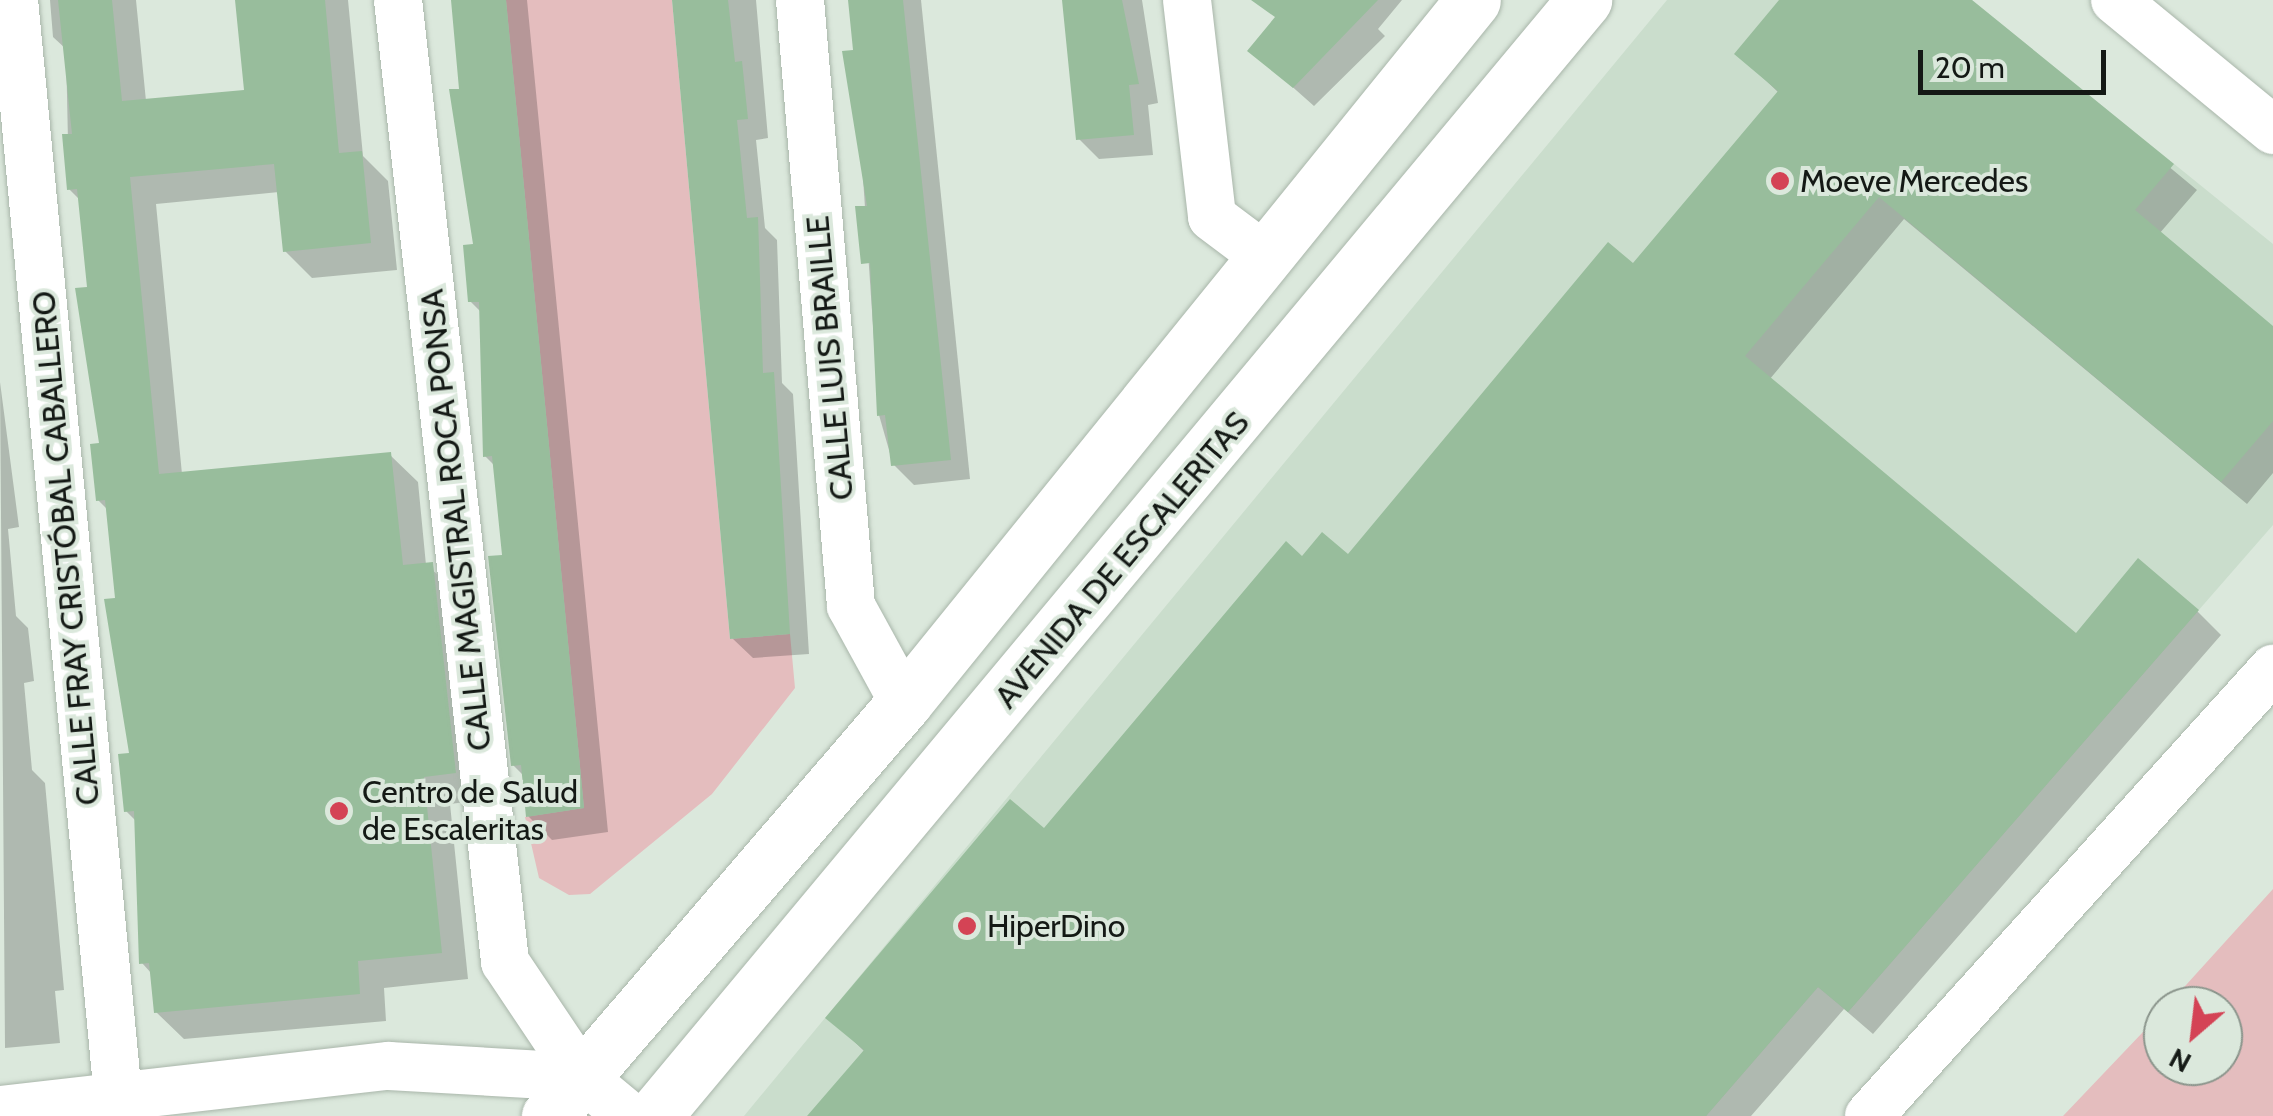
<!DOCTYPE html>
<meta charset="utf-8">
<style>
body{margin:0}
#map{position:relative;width:2273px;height:1116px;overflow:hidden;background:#dbe8dc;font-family:Cabin,sans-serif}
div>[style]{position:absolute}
.built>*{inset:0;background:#caddcc}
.green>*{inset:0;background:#e4bdbe}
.shadow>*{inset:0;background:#0003}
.building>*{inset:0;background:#98bd9c}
.roads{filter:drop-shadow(0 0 2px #a9b6aa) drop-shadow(0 0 2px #a9b6aa)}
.minor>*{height:48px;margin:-24px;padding:0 24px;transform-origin:24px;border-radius:24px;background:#fff}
.tertiary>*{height:55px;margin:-27.5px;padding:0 27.5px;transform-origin:27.5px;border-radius:27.5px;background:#fff}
.dots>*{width:28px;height:28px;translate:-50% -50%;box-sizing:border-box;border:5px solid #dbe8dc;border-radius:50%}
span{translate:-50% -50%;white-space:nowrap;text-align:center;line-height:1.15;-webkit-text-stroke:8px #dbe8dc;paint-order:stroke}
.poi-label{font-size:32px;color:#141915}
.left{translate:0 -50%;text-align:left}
.street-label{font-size:32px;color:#141915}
.north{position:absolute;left:2143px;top:986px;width:100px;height:100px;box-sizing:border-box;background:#dbe8dc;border:2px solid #8b958c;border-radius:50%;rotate:208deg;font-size:28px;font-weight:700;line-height:40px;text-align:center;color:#141915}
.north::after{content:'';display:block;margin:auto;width:35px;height:45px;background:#d44355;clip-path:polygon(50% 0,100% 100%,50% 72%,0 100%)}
.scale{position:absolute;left:1918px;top:50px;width:188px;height:45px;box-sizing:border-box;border:5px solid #141915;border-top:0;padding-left:12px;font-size:30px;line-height:35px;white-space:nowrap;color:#141915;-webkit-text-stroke:8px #dbe8dc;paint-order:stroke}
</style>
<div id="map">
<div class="built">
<div style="clip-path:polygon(1667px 0,1972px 0,2273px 244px,2273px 525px,1848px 1012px,1818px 987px,1706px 1116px,744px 1116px)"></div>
</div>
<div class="green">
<div style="clip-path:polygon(506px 0,672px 0,730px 639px,790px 634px,795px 688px,712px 794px,590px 894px,569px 895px,539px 878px,525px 817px,584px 808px)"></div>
<div style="clip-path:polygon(2273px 889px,2273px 1116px,2063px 1116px,2163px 1011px,2163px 1066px,2223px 1066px,2223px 1006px,2167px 1006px)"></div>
</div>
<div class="shadow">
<div style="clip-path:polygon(50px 0,136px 0,146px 101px,247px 92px,238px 0,348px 0,363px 156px,388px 181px,397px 270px,312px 278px,285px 251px,279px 192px,156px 204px,182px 474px,390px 455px,418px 482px,426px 565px,459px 592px,482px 800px,450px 804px,468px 979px,384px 988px,386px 1021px,184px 1039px,156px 1012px,152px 974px,142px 963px,136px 821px,126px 811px,132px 756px,109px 511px,98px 500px,102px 445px,80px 200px,69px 189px,66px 49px,53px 37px)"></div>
<div style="clip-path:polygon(452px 0,527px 0,608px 832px,552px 840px,528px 816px,524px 776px,513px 765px,505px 557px,496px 467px,485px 456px,481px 312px,470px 301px,475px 247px)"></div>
<div style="clip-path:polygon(674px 0,756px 0,768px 138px,756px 140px,765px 228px,777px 240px,782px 383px,793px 394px,809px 654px,753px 658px,732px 638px)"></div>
<div style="clip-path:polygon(851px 0,921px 0,970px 479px,914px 485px,893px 464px,879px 415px)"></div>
<div style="clip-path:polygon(1065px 0,1142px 0,1158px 103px,1148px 105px,1153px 155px,1099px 159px,1078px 138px)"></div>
<div style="clip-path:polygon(1292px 0,1402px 0,1378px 29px,1385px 36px,1314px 106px,1251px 50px)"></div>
<div style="clip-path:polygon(1782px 0,1968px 0,2197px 190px,2159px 234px,2273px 328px,2273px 473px,2247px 504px,1904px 219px,1769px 380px,2076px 636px,2197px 611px,2221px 635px,1873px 1034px,1844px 1009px,1751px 1116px,810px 1116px,865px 1052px,829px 1017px,1045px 831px,1302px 559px,1348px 558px,1633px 266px,1779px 93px,1737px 53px)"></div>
<div style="clip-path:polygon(0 382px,19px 527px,8px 529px,16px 616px,28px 628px,34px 681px,24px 683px,32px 770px,45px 783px,64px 990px,55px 991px,60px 1043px,5px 1048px)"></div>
</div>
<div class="building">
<div style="clip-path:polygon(58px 0,112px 0,122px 101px,244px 90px,235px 0,325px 0,339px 153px,362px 151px,371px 243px,283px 252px,274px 164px,130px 177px,159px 474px,391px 452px,403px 565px,433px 562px,456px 773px,424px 777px,442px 953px,358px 961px,360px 994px,154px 1013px,149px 963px,139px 964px,134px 811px,124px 812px,118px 754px,129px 753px,104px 599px,115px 598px,105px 500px,96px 501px,90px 444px,99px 443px,75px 288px,87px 287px,77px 189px,67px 190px,62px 134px,72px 134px)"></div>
<div style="clip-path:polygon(451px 0,506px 0,584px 808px,526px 817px,521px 765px,511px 766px,488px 556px,502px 555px,492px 456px,483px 457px,479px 302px,468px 302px,463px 245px,473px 244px,449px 89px,459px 89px)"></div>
<div style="clip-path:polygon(672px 0,728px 0,735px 62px,742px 61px,748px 119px,737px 120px,747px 218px,758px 217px,763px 373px,774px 372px,790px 634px,730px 639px)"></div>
<div style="clip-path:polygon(848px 0,903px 0,951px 460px,891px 466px,885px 415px,877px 416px,870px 263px,861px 264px,855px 206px,867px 206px,842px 51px,853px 50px)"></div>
<div style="clip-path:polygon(1062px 0,1122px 0,1139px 84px,1129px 85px,1134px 135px,1076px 140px)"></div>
<div style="clip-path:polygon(1251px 0,1378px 0,1293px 88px,1247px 51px,1275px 17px)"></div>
<div style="clip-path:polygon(1779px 0,1972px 0,2174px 164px,2135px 210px,2273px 326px,2273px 421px,2221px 482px,1879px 197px,1745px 356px,2076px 633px,2138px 558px,2199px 610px,1848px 1012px,1818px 987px,1706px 1116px,807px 1116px,864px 1050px,825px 1018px,1010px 799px,1044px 828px,1286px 541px,1302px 556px,1322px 532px,1348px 554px,1608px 242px,1633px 263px,1778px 91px,1734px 54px)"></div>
</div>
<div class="roads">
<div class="minor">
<div style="left:14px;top:0;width:1101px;rotate:84.58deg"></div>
<div style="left:398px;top:0;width:968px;rotate:83.65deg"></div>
<div style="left:505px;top:962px;width:138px;rotate:56.2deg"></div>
<div style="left:582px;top:1077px;width:61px;rotate:39.7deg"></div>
<div style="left:800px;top:0;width:608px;rotate:85.19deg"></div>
<div style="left:851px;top:606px;width:111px;rotate:61.3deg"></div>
<div style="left:1187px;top:0;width:218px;rotate:83.4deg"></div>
<div style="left:1212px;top:217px;width:65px;rotate:36.9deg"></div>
<div style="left:2115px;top:0;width:205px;rotate:39.4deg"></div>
<div style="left:0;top:1110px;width:391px;rotate:-6.5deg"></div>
<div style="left:389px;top:1066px;width:193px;rotate:3.3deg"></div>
<div style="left:1869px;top:1116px;width:603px;rotate:-47.89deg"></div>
</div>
<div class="tertiary">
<div style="left:549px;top:1116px;width:545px;rotate:-49.32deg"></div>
<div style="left:904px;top:703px;width:904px;rotate:-51.01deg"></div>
<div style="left:654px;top:1116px;width:1453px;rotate:-50.19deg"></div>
</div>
</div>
<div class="dots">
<div style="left:1780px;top:181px;background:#d44355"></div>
<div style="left:339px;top:811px;background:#d44355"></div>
<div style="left:967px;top:926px;background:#d44355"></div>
</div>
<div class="poi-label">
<span class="left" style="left:1800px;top:181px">Moeve Mercedes</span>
<span class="left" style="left:362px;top:811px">Centro de Salud<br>de Escaleritas</span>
<span class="left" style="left:987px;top:926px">HiperDino</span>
</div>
<div class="street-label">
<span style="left:830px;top:358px;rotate:-95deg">CALLE LUIS BRAILLE</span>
<span style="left:456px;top:520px;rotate:-96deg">CALLE MAGISTRAL ROCA PONSA</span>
<span style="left:66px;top:548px;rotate:-95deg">CALLE FRAY CRISTÓBAL CABALLERO</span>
<span style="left:1122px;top:560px;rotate:-50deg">AVENIDA DE ESCALERITAS</span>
</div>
<div class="north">N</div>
<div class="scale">20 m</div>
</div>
